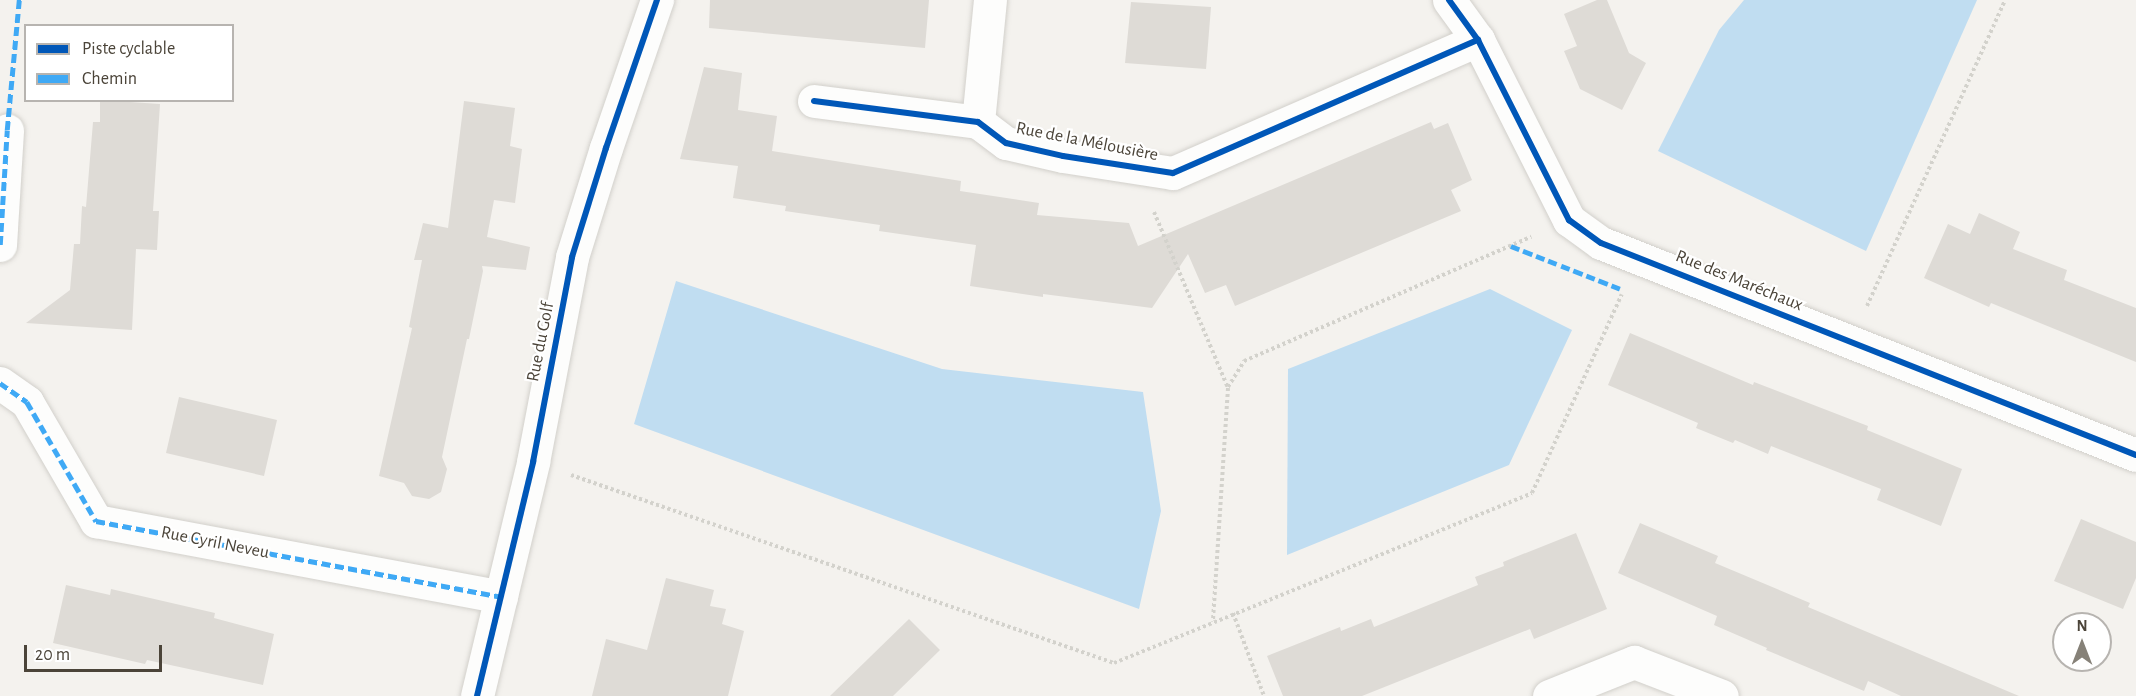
<!DOCTYPE html>
<meta charset="utf-8">
<style>
body{margin:0}
#map{position:relative;width:2136px;height:696px;overflow:hidden;background:#f4f2ee;font-family:"Alegreya Sans",sans-serif}
div>[style]{position:absolute}
.water>*{inset:0;background:#c0ddf1}
.building>*{inset:0;background:#dedbd6}
.path>*{height:4px;margin-top:-2px;transform-origin:0;background:repeating-linear-gradient(90deg,#d3d2cc 0 3px,transparent 0 6px)}
.roads{filter:drop-shadow(0 0 2px #d2d0cb) drop-shadow(0 0 2px #d2d0cb)}
.minor>*{height:33px;margin:-16.5px;padding:0 16.5px;transform-origin:16.5px;border-radius:16.5px;background:#fdfdfc}
.quiet>*{height:4.5px;margin-top:-2.25px;transform-origin:0;background:repeating-linear-gradient(90deg,#3fa9f5 0 9px,transparent 0 13.5px)}
.cycleway>*{height:6px;margin:-3px;padding:0 3px;transform-origin:3px;border-radius:3px;background:#0057b8}
span{translate:-50% -50%;white-space:nowrap;text-align:center;line-height:1.15;-webkit-text-stroke:4.5px #fff;paint-order:stroke}
.street-label{font-size:18px;color:#4b4439}
.legend{position:absolute;left:24px;top:24px;width:210px;height:78px;box-sizing:border-box;background:#fff;border:2px solid #b7b4b0;margin:0;padding:8px 10px;list-style:none;font-size:18px;color:#4b4439}
.legend li{display:flex;align-items:center;gap:12px;height:30px}
.legend b{width:30px;border:2px solid #b7b4b0}
.north{position:absolute;left:2052px;top:612px;width:60px;height:60px;box-sizing:border-box;background:#fff;border:2px solid #b7b4b0;border-radius:50%;rotate:0deg;font-size:16px;font-weight:700;line-height:24px;text-align:center;color:#4b4439}
.north::after{content:'';display:block;margin:auto;width:21px;height:27px;background:#868178;clip-path:polygon(50% 0,100% 100%,50% 72%,0 100%)}
.scale{position:absolute;left:24px;top:645px;width:138px;height:27px;box-sizing:border-box;border:3px solid #4b4439;border-top:0;padding-left:8px;font-size:18px;line-height:21px;white-space:nowrap;color:#4b4439;-webkit-text-stroke:4px #fff;paint-order:stroke}
</style>
<div id="map">
<div class="water">
<div style="clip-path:polygon(1744px 0,1977px 0,1866px 251px,1658px 151px,1719px 30px)"></div>
<div style="clip-path:polygon(676px 281px,942px 369px,1143px 392px,1161px 511px,1139px 609px,634px 424px)"></div>
<div style="clip-path:polygon(1490px 289px,1572px 330px,1509px 465px,1287px 555px,1288px 369px)"></div>
</div>
<div class="building">
<div style="clip-path:polygon(710px 0,929px 0,925px 48px,709px 28px)"></div>
<div style="clip-path:polygon(1597px 0,1607px 0,1629px 53px,1646px 63px,1622px 110px,1580px 89px,1564px 51px,1577px 46px,1564px 14px)"></div>
<div style="clip-path:polygon(1131px 2px,1211px 7px,1206px 69px,1125px 63px)"></div>
<div style="clip-path:polygon(704px 67px,742px 73px,738px 110px,777px 116px,772px 151px,961px 181px,960px 191px,1039px 203px,1037px 215px,1129px 223px,1138px 246px,1431px 122px,1434px 129px,1448px 123px,1472px 180px,1451px 190px,1461px 211px,1235px 306px,1226px 285px,1205px 293px,1188px 254px,1152px 308px,1043px 294px,1043px 297px,970px 286px,976px 245px,879px 231px,880px 225px,785px 211px,786px 206px,733px 198px,738px 166px,680px 159px)"></div>
<div style="clip-path:polygon(100px 100px,160px 104px,153px 211px,159px 211px,157px 250px,136px 249px,132px 330px,26px 323px,70px 290px,74px 244px,80px 244px,82px 206px,86px 207px,93px 122px,100px 122px)"></div>
<div style="clip-path:polygon(464px 101px,515px 108px,510px 146px,522px 149px,515px 203px,494px 200px,487px 237px,530px 247px,526px 270px,482px 266px,483px 271px,469px 339px,467px 339px,442px 457px,447px 469px,441px 492px,429px 499px,412px 496px,404px 483px,379px 476px,412px 328px,409px 327px,422px 260px,414px 260px,423px 223px,448px 228px)"></div>
<div style="clip-path:polygon(1979px 213px,2020px 232px,2013px 249px,2067px 270px,2064px 280px,2136px 308px,2136px 362px,1991px 303px,1989px 307px,1924px 278px,1948px 224px,1970px 234px)"></div>
<div style="clip-path:polygon(1630px 333px,1753px 385px,1754px 382px,1868px 426px,1867px 430px,1962px 469px,1941px 526px,1877px 500px,1881px 489px,1771px 446px,1768px 454px,1735px 440px,1733px 443px,1696px 428px,1698px 423px,1608px 385px)"></div>
<div style="clip-path:polygon(179px 397px,277px 420px,264px 476px,166px 453px)"></div>
<div style="clip-path:polygon(2081px 519px,2136px 542px,2136px 578px,2123px 609px,2054px 581px)"></div>
<div style="clip-path:polygon(1640px 523px,1718px 556px,1715px 563px,1810px 603px,1808px 607px,2019px 696px,1901px 696px,1868px 681px,1864px 691px,1766px 650px,1767px 648px,1714px 625px,1717px 616px,1618px 573px)"></div>
<div style="clip-path:polygon(1576px 533px,1607px 609px,1534px 639px,1530px 629px,1362px 696px,1283px 696px,1267px 656px,1340px 627px,1341px 631px,1371px 619px,1374px 627px,1478px 585px,1475px 577px,1504px 566px,1503px 562px)"></div>
<div style="clip-path:polygon(666px 578px,714px 590px,710px 606px,726px 609px,722px 624px,744px 631px,728px 696px,592px 696px,606px 639px,647px 650px)"></div>
<div style="clip-path:polygon(66px 585px,110px 595px,111px 589px,215px 613px,214px 618px,274px 634px,263px 685px,147px 660px,145px 664px,53px 643px)"></div>
<div style="clip-path:polygon(909px 619px,940px 650px,893px 696px,830px 696px)"></div>
</div>
<div class="path">
<div style="left:1154px;top:212px;width:191px;rotate:67.2deg"></div>
<div style="left:1228px;top:388px;width:234px;rotate:93.7deg"></div>
<div style="left:1867px;top:306px;width:336px;rotate:-65.7deg"></div>
<div style="left:1228px;top:387px;width:31px;rotate:-58deg"></div>
<div style="left:1244px;top:361px;width:313px;rotate:-23.4deg"></div>
<div style="left:571px;top:475px;width:575px;rotate:19.1deg"></div>
<div style="left:1114px;top:663px;width:451px;rotate:-22.1deg"></div>
<div style="left:1532px;top:493px;width:218px;rotate:-65.7deg"></div>
<div style="left:1233px;top:613px;width:89px;rotate:69.5deg"></div>
</div>
<div class="roads">
<div class="minor">
<div style="left:1449px;top:0;width:49px;rotate:54.1deg"></div>
<div style="left:1478px;top:40px;width:202px;rotate:63.2deg"></div>
<div style="left:1569px;top:220px;width:39px;rotate:36deg"></div>
<div style="left:1601px;top:243px;width:575px;rotate:21.62deg"></div>
<div style="left:814px;top:101px;width:165px;rotate:7.3deg"></div>
<div style="left:978px;top:122px;width:35px;rotate:37deg"></div>
<div style="left:1006px;top:143px;width:58px;rotate:12.8deg"></div>
<div style="left:1063px;top:156px;width:111px;rotate:8.8deg"></div>
<div style="left:1173px;top:173px;width:333px;rotate:-23.6deg"></div>
<div style="left:978px;top:122px;width:123px;rotate:-84.4deg"></div>
<div style="left:0;top:245px;width:115px;rotate:-86.5deg"></div>
<div style="left:0;top:383px;width:33px;rotate:35deg"></div>
<div style="left:27px;top:402px;width:138px;rotate:59.9deg"></div>
<div style="left:96px;top:521px;width:412px;rotate:10.6deg"></div>
<div style="left:477px;top:696px;width:241px;rotate:-76.5deg"></div>
<div style="left:533px;top:462px;width:209px;rotate:-79.2deg"></div>
<div style="left:572px;top:257px;width:114px;rotate:-72.7deg"></div>
<div style="left:606px;top:148px;width:157px;rotate:-71deg"></div>
<div style="left:1549px;top:696px;width:92px;rotate:-21.8deg"></div>
<div style="left:1634px;top:662px;width:94px;rotate:21.1deg"></div>
</div>
</div>
<div class="quiet">
<div style="left:0;top:245px;width:115px;rotate:-86.5deg"></div>
<div style="left:7px;top:130px;width:131px;rotate:-84.7deg"></div>
<div style="left:1511px;top:246px;width:120px;rotate:21.4deg"></div>
<div style="left:0;top:383px;width:33px;rotate:35deg"></div>
<div style="left:27px;top:402px;width:138px;rotate:59.9deg"></div>
<div style="left:96px;top:521px;width:412px;rotate:10.6deg"></div>
</div>
<div class="cycleway">
<div style="left:1449px;top:0;width:49px;rotate:54.1deg"></div>
<div style="left:1478px;top:40px;width:202px;rotate:63.2deg"></div>
<div style="left:1569px;top:220px;width:39px;rotate:36deg"></div>
<div style="left:1601px;top:243px;width:575px;rotate:21.62deg"></div>
<div style="left:814px;top:101px;width:165px;rotate:7.3deg"></div>
<div style="left:978px;top:122px;width:35px;rotate:37deg"></div>
<div style="left:1006px;top:143px;width:58px;rotate:12.8deg"></div>
<div style="left:1063px;top:156px;width:111px;rotate:8.8deg"></div>
<div style="left:1173px;top:173px;width:333px;rotate:-23.6deg"></div>
<div style="left:477px;top:696px;width:241px;rotate:-76.5deg"></div>
<div style="left:533px;top:462px;width:209px;rotate:-79.2deg"></div>
<div style="left:572px;top:257px;width:114px;rotate:-72.7deg"></div>
<div style="left:606px;top:148px;width:157px;rotate:-71deg"></div>
</div>
<div class="street-label">
<span style="left:1087px;top:142px;rotate:11deg">Rue de la Mélousière</span>
<span style="left:1739px;top:281px;rotate:22deg">Rue des Maréchaux</span>
<span style="left:541px;top:342px;rotate:-79deg">Rue du Golf</span>
<span style="left:215px;top:543px;rotate:11deg">Rue Cyril Neveu</span>
</div>
<ul class="legend">
<li><b style="height:8px;background:#0057b8"></b>Piste cyclable</li>
<li><b style="height:8px;background:#3fa9f5"></b>Chemin</li>
</ul>
<div class="north">N</div>
<div class="scale">20 m</div>
</div>
